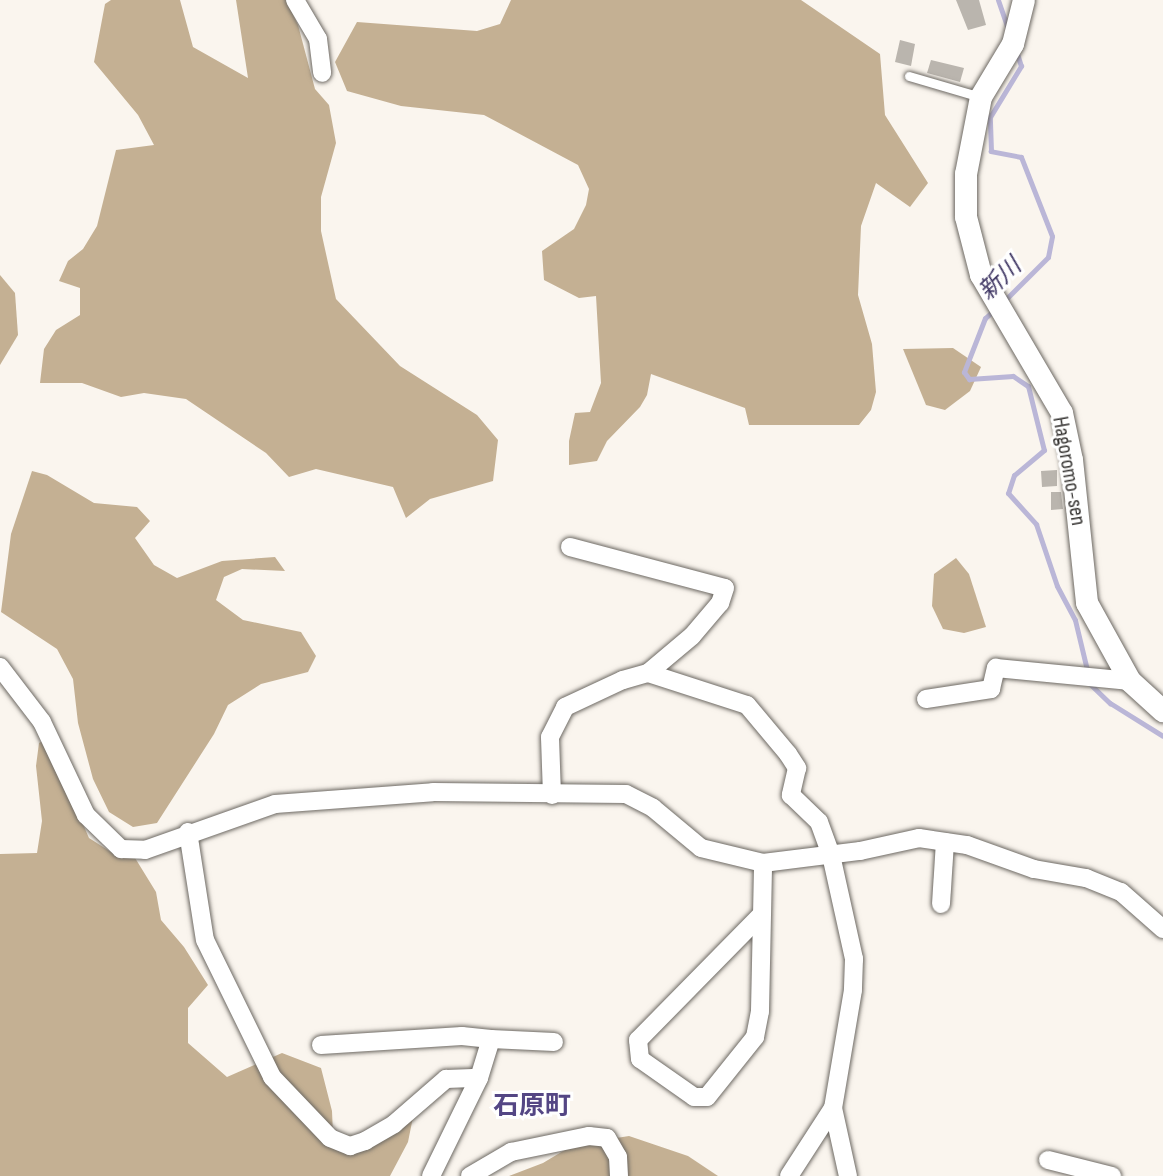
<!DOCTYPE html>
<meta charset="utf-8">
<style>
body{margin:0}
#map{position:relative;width:1163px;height:1176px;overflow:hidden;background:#faf5ee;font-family:"Sofia Sans Condensed","Noto Sans JP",sans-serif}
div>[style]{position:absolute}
.forest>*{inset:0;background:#c4b093}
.stream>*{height:5px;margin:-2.5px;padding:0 2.5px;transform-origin:2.5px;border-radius:2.5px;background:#bab6d7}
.building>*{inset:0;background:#bab5ae}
.roads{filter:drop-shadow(0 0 2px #6d6963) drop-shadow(0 0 2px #6d6963)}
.service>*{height:9px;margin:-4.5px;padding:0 4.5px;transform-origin:4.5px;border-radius:4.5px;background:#fff}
.minor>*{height:18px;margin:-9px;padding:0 9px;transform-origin:9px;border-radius:9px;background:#fff}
.tertiary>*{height:22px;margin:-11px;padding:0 11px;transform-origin:11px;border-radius:11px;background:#fff}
span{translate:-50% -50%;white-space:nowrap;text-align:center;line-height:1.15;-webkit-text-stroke:6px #fff;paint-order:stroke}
.street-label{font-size:22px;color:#373533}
.water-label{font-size:24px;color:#413865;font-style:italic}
.quarter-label{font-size:26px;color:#544684;font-weight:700}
</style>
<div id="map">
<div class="forest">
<div style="clip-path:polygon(111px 0,180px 0,193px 47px,248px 78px,236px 0,286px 0,298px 25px,315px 89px,329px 105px,336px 143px,321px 197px,321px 231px,336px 299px,400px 366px,477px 415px,498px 440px,493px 481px,430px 499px,406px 518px,393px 487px,316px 469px,289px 477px,266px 453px,186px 399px,144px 393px,121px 397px,82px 383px,40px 383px,44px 349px,56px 330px,80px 315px,80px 288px,59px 281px,68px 261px,83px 249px,97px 226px,116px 150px,154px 145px,138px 115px,94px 62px,105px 4px)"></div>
<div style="clip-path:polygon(511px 0,801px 0,880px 54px,885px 115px,928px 183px,910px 207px,876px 183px,861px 226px,858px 295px,872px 344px,876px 392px,871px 410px,859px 425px,749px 425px,745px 408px,651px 374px,647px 395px,640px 407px,607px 441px,597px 461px,569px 465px,569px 441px,575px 413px,590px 412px,601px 383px,596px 296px,579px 298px,544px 280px,542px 251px,574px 229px,586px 205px,589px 189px,578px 165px,484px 115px,401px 106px,347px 91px,335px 62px,357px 22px,477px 31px,500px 24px)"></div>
<div style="clip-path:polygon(0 275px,15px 293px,18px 335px,0 365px)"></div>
<div style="clip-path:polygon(953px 348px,981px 367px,970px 391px,945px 410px,926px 405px,903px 349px)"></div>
<div style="clip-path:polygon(32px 471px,47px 475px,94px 503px,137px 507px,150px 521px,135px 538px,154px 565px,177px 578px,222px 561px,275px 557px,285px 571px,242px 569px,224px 577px,216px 600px,243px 620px,301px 632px,316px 656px,308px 672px,261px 684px,228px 705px,214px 734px,157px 823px,133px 827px,109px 812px,93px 779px,78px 723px,73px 679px,57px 649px,1px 612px,11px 534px)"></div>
<div style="clip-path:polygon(956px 558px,969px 574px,986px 627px,964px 633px,943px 629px,932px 606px,934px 574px)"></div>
<div style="clip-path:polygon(46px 739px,89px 838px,111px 852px,132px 853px,156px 892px,161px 920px,184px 947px,208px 985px,188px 1008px,188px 1043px,227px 1077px,282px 1053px,321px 1068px,332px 1111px,333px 1135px,377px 1138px,413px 1117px,408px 1142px,390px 1176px,0 1176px,0 854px,37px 853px,42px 821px,36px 766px,39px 743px)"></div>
<div style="clip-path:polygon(629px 1136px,688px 1156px,718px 1176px,509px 1176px,543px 1163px,573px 1145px)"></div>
</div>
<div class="stream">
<div style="left:998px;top:0;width:31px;rotate:71deg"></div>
<div style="left:1004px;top:301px;width:62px;rotate:-45deg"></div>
<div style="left:1048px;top:257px;width:21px;rotate:-79deg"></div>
<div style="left:1052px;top:236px;width:85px;rotate:-111.4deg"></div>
<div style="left:1021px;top:157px;width:31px;rotate:-169deg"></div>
<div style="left:991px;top:151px;width:34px;rotate:-92deg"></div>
<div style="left:990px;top:117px;width:60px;rotate:-58.7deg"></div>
<div style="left:1021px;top:66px;width:13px;rotate:-108deg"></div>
<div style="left:994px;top:310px;width:12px;rotate:138deg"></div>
<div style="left:985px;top:318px;width:58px;rotate:111.3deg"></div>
<div style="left:964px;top:372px;width:9px;rotate:54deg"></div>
<div style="left:969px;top:379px;width:44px;rotate:-3.9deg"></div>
<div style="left:1013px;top:376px;width:18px;rotate:34deg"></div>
<div style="left:1028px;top:386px;width:66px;rotate:76deg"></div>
<div style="left:1044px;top:450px;width:39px;rotate:140deg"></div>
<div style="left:1014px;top:475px;width:19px;rotate:108deg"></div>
<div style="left:1008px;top:493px;width:42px;rotate:47.9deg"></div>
<div style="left:1036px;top:524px;width:65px;rotate:71.3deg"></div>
<div style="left:1057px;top:586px;width:38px;rotate:62deg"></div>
<div style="left:1075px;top:620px;width:56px;rotate:76.5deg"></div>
<div style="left:1090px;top:684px;width:28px;rotate:44deg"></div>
<div style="left:1110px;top:703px;width:62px;rotate:31.9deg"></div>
</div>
<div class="building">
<div style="clip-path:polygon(956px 0,979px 0,986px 25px,968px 30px)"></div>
<div style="clip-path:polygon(900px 40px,915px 44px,911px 66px,895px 62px)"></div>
<div style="clip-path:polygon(931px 60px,964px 68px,960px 82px,927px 73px)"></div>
<div style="clip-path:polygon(1057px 470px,1057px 486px,1042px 487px,1041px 471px)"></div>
<div style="clip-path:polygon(1051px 492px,1061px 492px,1063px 509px,1051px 510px)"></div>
</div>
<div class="roads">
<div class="service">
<div style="left:909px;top:76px;width:75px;rotate:16.3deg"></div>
</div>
<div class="minor">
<div style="left:295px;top:0;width:45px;rotate:59.5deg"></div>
<div style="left:318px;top:39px;width:34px;rotate:83deg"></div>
<div style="left:570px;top:547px;width:160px;rotate:14.8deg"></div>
<div style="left:725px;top:588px;width:16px;rotate:108deg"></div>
<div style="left:720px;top:603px;width:43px;rotate:130.3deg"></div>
<div style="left:692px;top:636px;width:57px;rotate:139.9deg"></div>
<div style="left:0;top:667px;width:69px;rotate:52.6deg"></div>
<div style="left:42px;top:722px;width:103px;rotate:64.7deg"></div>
<div style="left:86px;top:815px;width:49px;rotate:44.2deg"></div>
<div style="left:121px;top:849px;width:24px;rotate:2deg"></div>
<div style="left:145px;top:850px;width:138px;rotate:-19.5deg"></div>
<div style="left:275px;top:804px;width:158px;rotate:-4.3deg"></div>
<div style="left:433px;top:792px;width:193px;rotate:0.6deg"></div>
<div style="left:626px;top:794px;width:30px;rotate:27deg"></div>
<div style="left:653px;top:808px;width:62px;rotate:39.8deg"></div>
<div style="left:701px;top:848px;width:64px;rotate:13.6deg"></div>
<div style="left:763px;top:863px;width:98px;rotate:-7.1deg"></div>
<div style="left:860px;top:851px;width:60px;rotate:-12.4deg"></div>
<div style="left:919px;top:838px;width:49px;rotate:8.3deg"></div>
<div style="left:967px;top:845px;width:71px;rotate:19.7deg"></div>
<div style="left:1034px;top:869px;width:53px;rotate:9.8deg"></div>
<div style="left:1086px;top:878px;width:38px;rotate:22deg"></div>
<div style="left:1121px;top:892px;width:56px;rotate:41.4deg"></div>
<div style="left:926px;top:699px;width:66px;rotate:-8.7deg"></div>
<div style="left:991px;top:689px;width:22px;rotate:-77deg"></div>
<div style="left:996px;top:668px;width:135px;rotate:5.5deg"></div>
<div style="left:552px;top:795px;width:58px;rotate:-92deg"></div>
<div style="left:550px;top:737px;width:34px;rotate:-63deg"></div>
<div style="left:565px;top:707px;width:64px;rotate:-25deg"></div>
<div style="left:623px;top:680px;width:26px;rotate:-16deg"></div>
<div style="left:648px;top:673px;width:104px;rotate:17.9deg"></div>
<div style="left:747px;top:705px;width:64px;rotate:50.1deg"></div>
<div style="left:788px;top:754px;width:17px;rotate:57deg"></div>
<div style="left:797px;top:768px;width:28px;rotate:103deg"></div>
<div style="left:791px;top:795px;width:39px;rotate:44deg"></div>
<div style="left:819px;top:822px;width:35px;rotate:70deg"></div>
<div style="left:831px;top:855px;width:107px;rotate:77.5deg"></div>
<div style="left:854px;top:959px;width:31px;rotate:92deg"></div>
<div style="left:853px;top:990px;width:120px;rotate:99.6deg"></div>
<div style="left:833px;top:1108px;width:70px;rotate:77.6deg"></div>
<div style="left:188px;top:832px;width:109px;rotate:81.1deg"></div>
<div style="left:205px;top:940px;width:153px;rotate:63.9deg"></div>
<div style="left:272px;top:1077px;width:84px;rotate:46.4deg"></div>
<div style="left:330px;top:1138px;width:22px;rotate:22deg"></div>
<div style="left:350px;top:1146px;width:16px;rotate:-18deg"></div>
<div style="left:365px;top:1141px;width:34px;rotate:-30deg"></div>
<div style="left:394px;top:1124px;width:69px;rotate:-40.9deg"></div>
<div style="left:446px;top:1079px;width:33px;rotate:-2deg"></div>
<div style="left:479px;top:1078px;width:109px;rotate:116.1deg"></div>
<div style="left:941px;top:904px;width:62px;rotate:-86.3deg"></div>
<div style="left:760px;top:916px;width:174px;rotate:134.5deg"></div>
<div style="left:638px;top:1040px;width:19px;rotate:84deg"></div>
<div style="left:640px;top:1059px;width:66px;rotate:35.1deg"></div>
<div style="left:694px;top:1097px;width:13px"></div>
<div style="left:707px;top:1097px;width:77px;rotate:-51.3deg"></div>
<div style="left:755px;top:1037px;width:26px;rotate:-79deg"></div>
<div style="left:760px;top:1011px;width:148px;rotate:-88.8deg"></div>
<div style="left:491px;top:1039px;width:63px;rotate:2.7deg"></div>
<div style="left:321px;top:1045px;width:141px;rotate:-3.7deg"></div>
<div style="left:462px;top:1036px;width:29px;rotate:6deg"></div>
<div style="left:491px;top:1039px;width:41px;rotate:107.1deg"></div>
<div style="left:1048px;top:1160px;width:66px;rotate:14deg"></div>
<div style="left:470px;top:1176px;width:48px;rotate:-30.3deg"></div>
<div style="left:511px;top:1152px;width:80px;rotate:-11.6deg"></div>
<div style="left:589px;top:1136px;width:18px;rotate:6deg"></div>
<div style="left:607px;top:1138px;width:22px;rotate:60deg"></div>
<div style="left:618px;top:1157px;width:19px;rotate:87deg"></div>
<div style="left:789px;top:1176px;width:81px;rotate:-57.1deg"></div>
</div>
<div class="tertiary">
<div style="left:1024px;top:0;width:45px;rotate:104deg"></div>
<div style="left:1013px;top:44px;width:62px;rotate:121.1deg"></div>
<div style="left:981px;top:97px;width:78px;rotate:101deg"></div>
<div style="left:966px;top:174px;width:43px;rotate:90deg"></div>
<div style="left:966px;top:217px;width:60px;rotate:75.5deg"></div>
<div style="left:981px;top:275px;width:160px;rotate:59.6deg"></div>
<div style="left:1062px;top:413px;width:48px;rotate:78deg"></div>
<div style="left:1072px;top:460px;width:144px;rotate:84deg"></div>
<div style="left:1087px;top:603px;width:89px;rotate:61.1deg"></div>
<div style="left:1130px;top:681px;width:45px;rotate:42.3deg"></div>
</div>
</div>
<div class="street-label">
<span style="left:1069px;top:471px;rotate:80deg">Hagoromo-sen</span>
</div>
<div class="water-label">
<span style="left:1000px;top:279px;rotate:-44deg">新川</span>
</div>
<div class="quarter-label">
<span style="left:532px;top:1107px">石原町</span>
</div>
</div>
